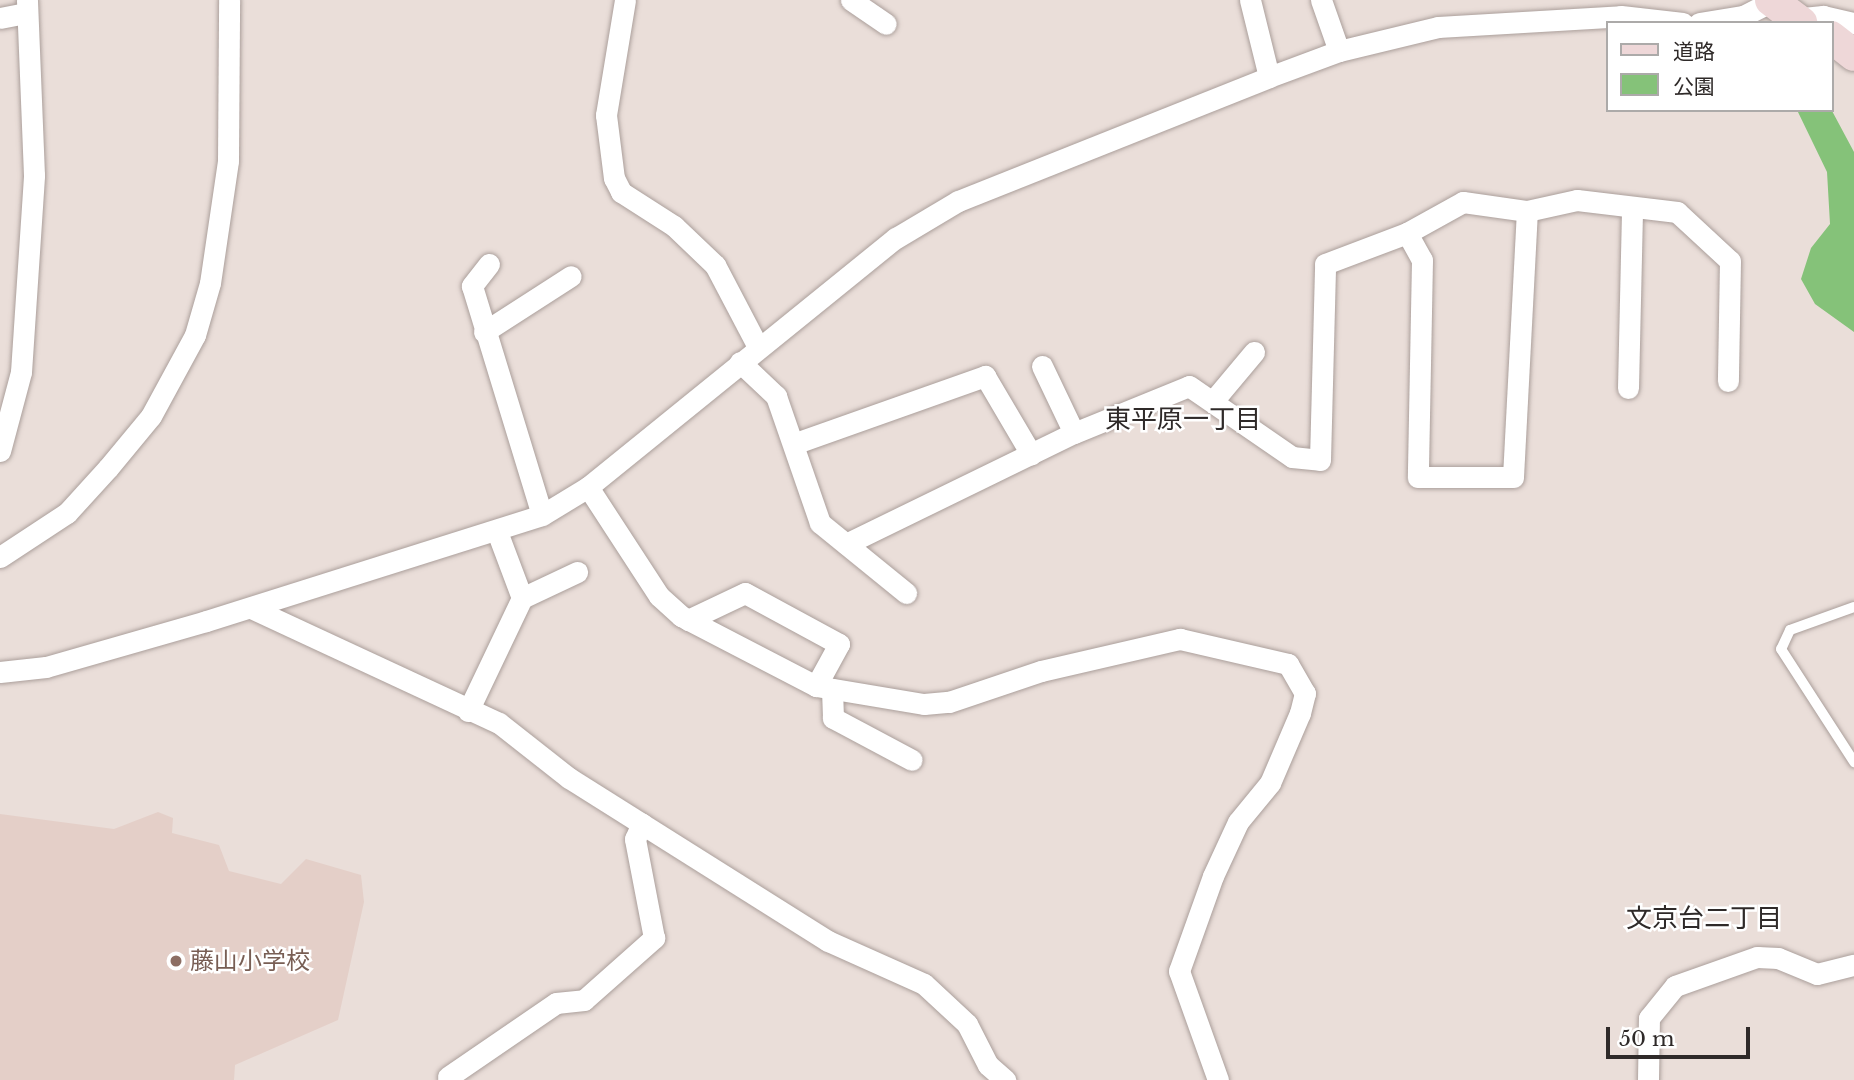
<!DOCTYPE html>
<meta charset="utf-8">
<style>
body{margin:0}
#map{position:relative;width:1854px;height:1080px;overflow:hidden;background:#eaded9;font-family:"Libre Baskerville","Noto Sans JP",serif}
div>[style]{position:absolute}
.built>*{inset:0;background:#e4cfc8}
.green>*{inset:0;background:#85c279}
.roads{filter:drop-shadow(0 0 2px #ab9f9b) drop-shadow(0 0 2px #ab9f9b)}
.lane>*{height:10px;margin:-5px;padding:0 5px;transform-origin:5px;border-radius:5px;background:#fff}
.street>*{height:21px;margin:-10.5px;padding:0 10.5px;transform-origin:10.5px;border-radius:10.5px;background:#fff}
.secondary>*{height:32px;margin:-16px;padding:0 16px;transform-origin:16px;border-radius:16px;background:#eed7d8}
.dots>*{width:19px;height:19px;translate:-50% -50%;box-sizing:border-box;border:4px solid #fff;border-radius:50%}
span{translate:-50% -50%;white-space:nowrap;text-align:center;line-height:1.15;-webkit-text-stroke:5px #fff;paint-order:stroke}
.education-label{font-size:24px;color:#785e54}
.left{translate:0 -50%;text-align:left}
.neighbourhood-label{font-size:26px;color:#2f2a29}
.legend{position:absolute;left:1606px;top:21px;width:228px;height:91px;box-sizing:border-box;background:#fff;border:2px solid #acaaa9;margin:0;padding:9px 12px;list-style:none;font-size:21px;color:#2f2a29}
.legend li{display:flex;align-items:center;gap:14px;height:35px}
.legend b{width:35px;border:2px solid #acaaa9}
.scale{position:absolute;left:1606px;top:1027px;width:144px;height:32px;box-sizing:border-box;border:4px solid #2f2a29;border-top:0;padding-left:9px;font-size:21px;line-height:24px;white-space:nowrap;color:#2f2a29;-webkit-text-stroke:5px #fff;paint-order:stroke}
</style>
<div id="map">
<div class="built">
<div style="clip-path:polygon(158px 812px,173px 818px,172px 833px,219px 845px,229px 871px,281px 884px,306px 859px,361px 875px,364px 902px,338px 1020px,235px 1065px,234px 1080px,0 1080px,0 814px,114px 829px)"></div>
</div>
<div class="green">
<div style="clip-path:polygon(1831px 109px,1854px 152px,1854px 332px,1815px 304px,1801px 279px,1811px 248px,1830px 224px,1827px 172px,1797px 110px)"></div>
</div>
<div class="roads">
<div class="lane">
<div style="left:1854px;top:607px;width:68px;rotate:160.2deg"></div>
<div style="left:1790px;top:630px;width:21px;rotate:115deg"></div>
<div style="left:1781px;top:649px;width:135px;rotate:57.1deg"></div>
</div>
<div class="street">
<div style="left:625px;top:0;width:117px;rotate:99.4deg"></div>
<div style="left:606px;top:115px;width:64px;rotate:82.8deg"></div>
<div style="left:614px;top:178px;width:16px;rotate:63deg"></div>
<div style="left:621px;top:192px;width:63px;rotate:32.7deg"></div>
<div style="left:674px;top:226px;width:57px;rotate:43.6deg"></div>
<div style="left:715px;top:265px;width:93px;rotate:62.3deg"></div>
<div style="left:851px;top:0;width:42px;rotate:34.4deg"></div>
<div style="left:1250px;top:0;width:79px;rotate:76.1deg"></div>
<div style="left:1321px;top:0;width:54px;rotate:70.6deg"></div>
<div style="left:0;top:18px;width:26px;rotate:-11deg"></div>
<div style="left:1793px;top:19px;width:30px;rotate:-6deg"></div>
<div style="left:1823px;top:16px;width:32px;rotate:13deg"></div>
<div style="left:1699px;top:23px;width:45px;rotate:-9deg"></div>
<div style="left:1743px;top:16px;width:29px;rotate:-27deg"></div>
<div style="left:1407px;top:233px;width:64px;rotate:-29deg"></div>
<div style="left:1463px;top:202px;width:65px;rotate:8deg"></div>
<div style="left:489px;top:264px;width:28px;rotate:128deg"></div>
<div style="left:472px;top:286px;width:239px;rotate:73deg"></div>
<div style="left:484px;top:332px;width:103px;rotate:-32.8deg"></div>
<div style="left:740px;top:362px;width:50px;rotate:43.4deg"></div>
<div style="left:776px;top:396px;width:134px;rotate:70.9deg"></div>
<div style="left:820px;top:523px;width:111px;rotate:39.1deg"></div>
<div style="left:1042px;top:366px;width:74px;rotate:64.5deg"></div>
<div style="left:1628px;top:388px;width:181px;rotate:-88.7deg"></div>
<div style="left:1213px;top:401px;width:64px;rotate:-50.1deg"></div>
<div style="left:796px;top:443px;width:201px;rotate:-19.5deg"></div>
<div style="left:985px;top:376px;width:91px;rotate:59.5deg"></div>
<div style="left:0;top:451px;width:82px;rotate:-75.1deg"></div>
<div style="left:21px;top:372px;width:197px;rotate:-86.2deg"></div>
<div style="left:34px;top:175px;width:175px;rotate:-92.3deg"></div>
<div style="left:588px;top:487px;width:130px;rotate:56.9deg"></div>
<div style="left:659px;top:596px;width:30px;rotate:42deg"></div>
<div style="left:681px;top:616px;width:152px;rotate:27.4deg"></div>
<div style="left:816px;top:686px;width:109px;rotate:9.5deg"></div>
<div style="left:924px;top:704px;width:25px;rotate:-5deg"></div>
<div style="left:949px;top:702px;width:97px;rotate:-18.6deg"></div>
<div style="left:1041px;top:671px;width:143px;rotate:-13deg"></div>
<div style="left:1180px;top:639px;width:111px;rotate:13deg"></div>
<div style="left:1288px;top:664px;width:34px;rotate:60deg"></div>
<div style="left:1305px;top:693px;width:21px;rotate:104deg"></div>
<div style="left:1300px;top:713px;width:76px;rotate:113.2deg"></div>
<div style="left:1270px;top:783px;width:50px;rotate:129.4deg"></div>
<div style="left:1238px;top:822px;width:60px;rotate:114.8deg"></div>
<div style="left:1213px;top:876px;width:101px;rotate:109.7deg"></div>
<div style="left:1179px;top:971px;width:116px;rotate:70.3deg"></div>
<div style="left:846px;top:544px;width:254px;rotate:-26deg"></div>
<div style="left:1074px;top:433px;width:124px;rotate:-22.2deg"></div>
<div style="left:1189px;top:386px;width:125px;rotate:34.6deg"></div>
<div style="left:1292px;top:457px;width:28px;rotate:6deg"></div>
<div style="left:1320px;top:460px;width:196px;rotate:-88.5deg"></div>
<div style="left:1325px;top:264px;width:88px;rotate:-20.7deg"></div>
<div style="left:1407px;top:233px;width:31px;rotate:61deg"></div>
<div style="left:1422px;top:260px;width:217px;rotate:91.1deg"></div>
<div style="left:1418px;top:477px;width:95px"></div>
<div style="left:1513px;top:477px;width:266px;rotate:-87deg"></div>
<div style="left:1527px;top:211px;width:51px;rotate:-12.4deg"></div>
<div style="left:1577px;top:200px;width:101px;rotate:6.8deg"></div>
<div style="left:1677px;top:212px;width:72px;rotate:42.8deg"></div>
<div style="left:1730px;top:261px;width:120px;rotate:91deg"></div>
<div style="left:0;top:557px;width:80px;rotate:-33.3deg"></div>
<div style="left:67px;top:513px;width:61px;rotate:-47.7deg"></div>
<div style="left:108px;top:468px;width:67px;rotate:-50.4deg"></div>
<div style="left:151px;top:416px;width:92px;rotate:-61.5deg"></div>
<div style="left:195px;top:335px;width:54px;rotate:-73.9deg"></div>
<div style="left:210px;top:283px;width:123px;rotate:-81.6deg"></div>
<div style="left:228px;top:161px;width:161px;rotate:-89.6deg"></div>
<div style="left:522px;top:598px;width:61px;rotate:-25.3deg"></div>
<div style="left:251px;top:608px;width:273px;rotate:24.9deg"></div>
<div style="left:499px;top:723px;width:89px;rotate:38.2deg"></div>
<div style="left:569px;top:778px;width:306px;rotate:32.2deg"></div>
<div style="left:828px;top:941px;width:105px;rotate:24.1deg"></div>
<div style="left:924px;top:984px;width:59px;rotate:42.9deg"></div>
<div style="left:967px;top:1024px;width:46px;rotate:62.9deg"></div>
<div style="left:988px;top:1065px;width:23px;rotate:41deg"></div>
<div style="left:688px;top:620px;width:63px;rotate:-25.3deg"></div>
<div style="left:745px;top:593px;width:107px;rotate:28.5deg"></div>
<div style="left:839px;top:644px;width:48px;rotate:118.7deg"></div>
<div style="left:0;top:672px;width:46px;rotate:-6.2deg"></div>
<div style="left:46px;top:667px;width:166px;rotate:-16deg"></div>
<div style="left:206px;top:621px;width:352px;rotate:-17.5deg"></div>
<div style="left:542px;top:515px;width:54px;rotate:-31.3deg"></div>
<div style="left:588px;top:487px;width:396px;rotate:-39deg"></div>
<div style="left:896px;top:238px;width:72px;rotate:-30.8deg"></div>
<div style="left:958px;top:201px;width:335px;rotate:-21.7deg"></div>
<div style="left:1269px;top:77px;width:75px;rotate:-20.4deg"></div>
<div style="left:1339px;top:51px;width:102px;rotate:-13.6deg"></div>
<div style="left:1438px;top:27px;width:183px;rotate:-3.4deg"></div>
<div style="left:1621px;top:16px;width:62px;rotate:6.4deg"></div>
<div style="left:832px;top:689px;width:29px;rotate:88deg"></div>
<div style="left:833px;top:718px;width:89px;rotate:28deg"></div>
<div style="left:468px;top:711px;width:125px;rotate:-64.5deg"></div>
<div style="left:522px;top:598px;width:68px;rotate:-110.6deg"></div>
<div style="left:448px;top:1077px;width:131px;rotate:-34.4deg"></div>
<div style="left:556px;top:1003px;width:28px;rotate:-6deg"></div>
<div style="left:584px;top:1000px;width:94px;rotate:-41.5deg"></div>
<div style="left:654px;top:938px;width:101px;rotate:-100.9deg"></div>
<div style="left:635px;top:839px;width:17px;rotate:-66deg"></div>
<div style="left:1648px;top:1080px;width:62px;rotate:-89.1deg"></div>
<div style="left:1649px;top:1018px;width:41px;rotate:-50.9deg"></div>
<div style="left:1675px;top:986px;width:87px;rotate:-19.5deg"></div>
<div style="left:1757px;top:957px;width:21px;rotate:3deg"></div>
<div style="left:1778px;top:958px;width:42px;rotate:22.3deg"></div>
<div style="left:1817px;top:974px;width:38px;rotate:-14deg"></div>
</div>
<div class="secondary">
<div style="left:1771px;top:0;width:38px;rotate:37deg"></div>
<div style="left:1831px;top:37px;width:29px;rotate:38deg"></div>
</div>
</div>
<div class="dots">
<div style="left:176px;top:961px;background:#8d6e63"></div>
</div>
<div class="education-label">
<span class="left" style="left:190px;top:961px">藤山小学校</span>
</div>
<div class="neighbourhood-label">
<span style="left:1183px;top:420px">東平原一丁目</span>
<span style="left:1704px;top:919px">文京台二丁目</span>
</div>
<ul class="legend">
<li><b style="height:9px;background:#eed7d8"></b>道路</li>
<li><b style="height:19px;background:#85c279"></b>公園</li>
</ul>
<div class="scale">50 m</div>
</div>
